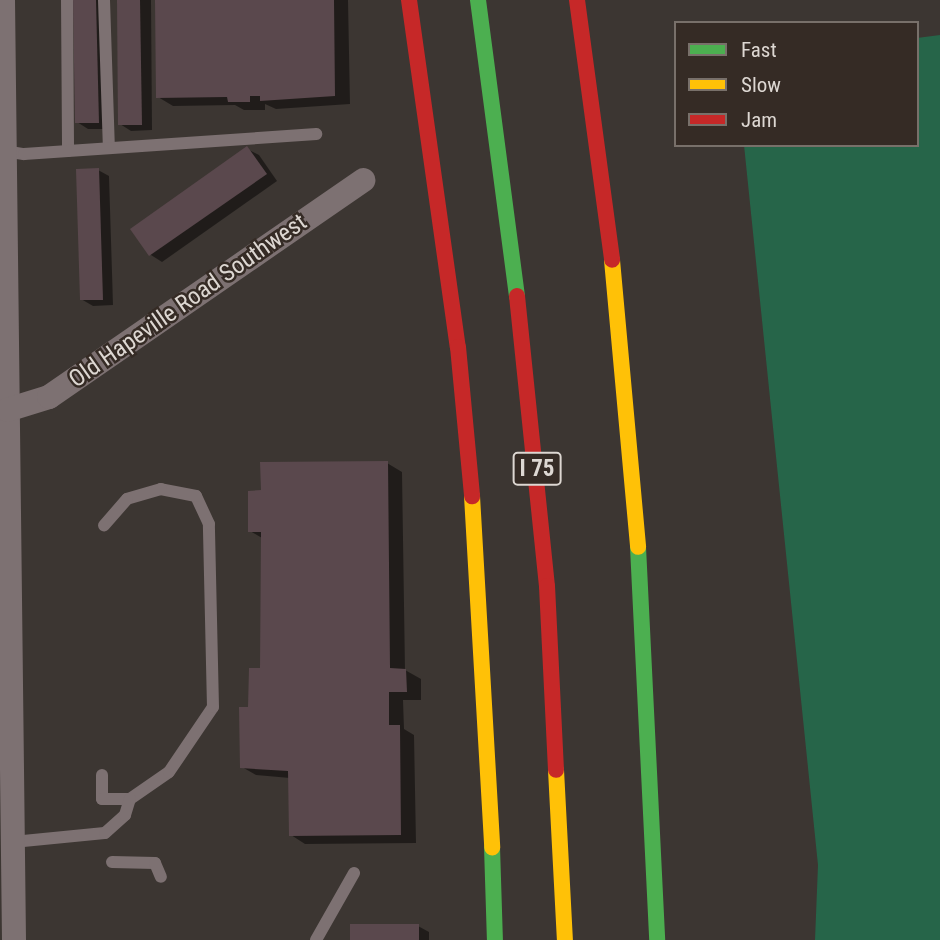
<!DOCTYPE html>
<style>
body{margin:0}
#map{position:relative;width:940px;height:940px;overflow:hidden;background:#3c3632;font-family:"Roboto Condensed",sans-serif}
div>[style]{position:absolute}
.green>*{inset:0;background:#266549}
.shadow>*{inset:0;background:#0007}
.building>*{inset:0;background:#5a484d}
.lane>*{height:12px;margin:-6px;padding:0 6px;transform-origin:6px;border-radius:6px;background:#7d7172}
.street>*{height:24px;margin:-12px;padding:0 12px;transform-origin:12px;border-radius:12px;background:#7d7172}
.fast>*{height:16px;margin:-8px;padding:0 8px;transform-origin:8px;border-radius:8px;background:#4caf50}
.slow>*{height:16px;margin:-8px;padding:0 8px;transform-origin:8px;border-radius:8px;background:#ffc107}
.jam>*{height:16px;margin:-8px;padding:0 8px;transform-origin:8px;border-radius:8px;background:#c62828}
span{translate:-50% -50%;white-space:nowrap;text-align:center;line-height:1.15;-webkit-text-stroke:5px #352b25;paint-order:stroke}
.shield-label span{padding:2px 5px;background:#352b25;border:2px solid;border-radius:5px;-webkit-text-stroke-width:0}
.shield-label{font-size:23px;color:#ddd7d2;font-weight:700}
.street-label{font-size:24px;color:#ddd7d2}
.legend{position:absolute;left:674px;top:21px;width:245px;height:126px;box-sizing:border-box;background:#352b25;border:2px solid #78706a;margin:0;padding:9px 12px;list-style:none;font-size:21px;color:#ddd7d2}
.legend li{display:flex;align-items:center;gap:14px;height:35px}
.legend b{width:35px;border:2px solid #78706a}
</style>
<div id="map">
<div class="green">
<div style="clip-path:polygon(940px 35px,940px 940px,815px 940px,818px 865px,744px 145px,917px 145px,917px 38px)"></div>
</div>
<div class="shadow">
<div style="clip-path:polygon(75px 0,107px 0,110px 129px,88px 129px,77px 122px)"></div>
<div style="clip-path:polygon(118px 0,151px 0,152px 130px,131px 131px,120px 124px)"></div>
<div style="clip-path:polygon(157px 0,348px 0,350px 104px,276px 109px,265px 104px,265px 110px,244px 110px,235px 105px,173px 106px,158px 97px)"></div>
<div style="clip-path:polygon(247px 149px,259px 155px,277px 181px,162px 262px,151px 255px,133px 229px)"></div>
<div style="clip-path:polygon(98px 170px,109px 176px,113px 305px,93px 306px,81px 299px)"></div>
<div style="clip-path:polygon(387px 463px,402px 472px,405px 670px,421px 679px,421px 700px,403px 700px,404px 729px,414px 735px,416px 843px,305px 844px,291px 835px,290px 778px,256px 775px,242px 767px,250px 709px,262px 670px,262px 538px,250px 531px)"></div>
<div style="clip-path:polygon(418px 926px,429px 932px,429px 940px,352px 940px)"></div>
</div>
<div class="building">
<div style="clip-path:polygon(73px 0,96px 0,99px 123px,75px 123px)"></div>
<div style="clip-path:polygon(117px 0,140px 0,142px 125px,118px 125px)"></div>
<div style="clip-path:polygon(155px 0,334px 0,335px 96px,260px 101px,260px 96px,250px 96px,250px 102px,228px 102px,227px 97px,156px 98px)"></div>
<div style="clip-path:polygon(247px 146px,267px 174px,149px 256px,130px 229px)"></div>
<div style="clip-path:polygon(99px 168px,103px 300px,80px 300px,76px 169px)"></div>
<div style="clip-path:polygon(388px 461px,390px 668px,406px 669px,407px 692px,389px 692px,389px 725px,400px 725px,401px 835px,289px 836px,288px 771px,240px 768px,239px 707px,248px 707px,249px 668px,260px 668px,261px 532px,248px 532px,248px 491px,261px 490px,260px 462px)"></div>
<div style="clip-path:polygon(350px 924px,419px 924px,419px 940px,350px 940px)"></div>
</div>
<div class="lane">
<div style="left:67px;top:0;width:151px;rotate:89.6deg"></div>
<div style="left:104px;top:0;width:148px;rotate:88.1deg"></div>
<div style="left:4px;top:151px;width:20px;rotate:9deg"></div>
<div style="left:24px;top:154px;width:293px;rotate:-3.9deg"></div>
<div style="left:102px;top:775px;width:24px;rotate:90deg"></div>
<div style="left:102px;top:799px;width:28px"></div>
<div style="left:130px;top:799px;width:47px;rotate:-34.7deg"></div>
<div style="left:169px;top:772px;width:78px;rotate:-55.9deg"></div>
<div style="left:213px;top:707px;width:183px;rotate:-91.3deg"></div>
<div style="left:209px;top:524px;width:31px;rotate:-115deg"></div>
<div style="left:196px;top:496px;width:36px;rotate:-169deg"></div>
<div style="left:161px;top:489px;width:35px;rotate:164deg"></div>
<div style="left:127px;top:499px;width:35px;rotate:131deg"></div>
<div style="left:13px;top:842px;width:92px;rotate:-5.6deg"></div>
<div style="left:105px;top:833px;width:27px;rotate:-42deg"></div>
<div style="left:125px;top:815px;width:17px;rotate:-73deg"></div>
<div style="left:112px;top:862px;width:43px;rotate:1.3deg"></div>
<div style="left:155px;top:863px;width:15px;rotate:67deg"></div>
<div style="left:316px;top:940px;width:77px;rotate:-60.4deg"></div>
</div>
<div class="street">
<div style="left:3px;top:0;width:940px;rotate:89.33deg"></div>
<div style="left:7px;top:410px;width:44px;rotate:-17.2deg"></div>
<div style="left:49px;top:397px;width:382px;rotate:-34.6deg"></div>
</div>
<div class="fast">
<div style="left:478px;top:0;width:299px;rotate:82.5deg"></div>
<div style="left:638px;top:547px;width:393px;rotate:87.2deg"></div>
<div style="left:492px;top:847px;width:93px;rotate:88.2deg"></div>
</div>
<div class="slow">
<div style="left:612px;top:260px;width:288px;rotate:84.8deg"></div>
<div style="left:472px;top:496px;width:352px;rotate:86.7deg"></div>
<div style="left:556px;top:770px;width:170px;rotate:87deg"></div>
</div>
<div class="jam">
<div style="left:409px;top:0;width:350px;rotate:82deg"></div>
<div style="left:458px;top:347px;width:150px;rotate:84.6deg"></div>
<div style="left:577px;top:0;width:262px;rotate:82.3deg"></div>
<div style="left:517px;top:296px;width:292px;rotate:84.1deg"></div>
<div style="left:547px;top:586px;width:184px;rotate:87.2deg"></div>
</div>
<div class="shield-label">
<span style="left:537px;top:469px">I 75</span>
</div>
<div class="street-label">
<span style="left:188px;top:301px;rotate:-35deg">Old Hapeville Road Southwest</span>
</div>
<ul class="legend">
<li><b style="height:9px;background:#4caf50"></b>Fast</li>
<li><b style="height:9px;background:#ffc107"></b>Slow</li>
<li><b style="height:9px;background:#c62828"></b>Jam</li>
</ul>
</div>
